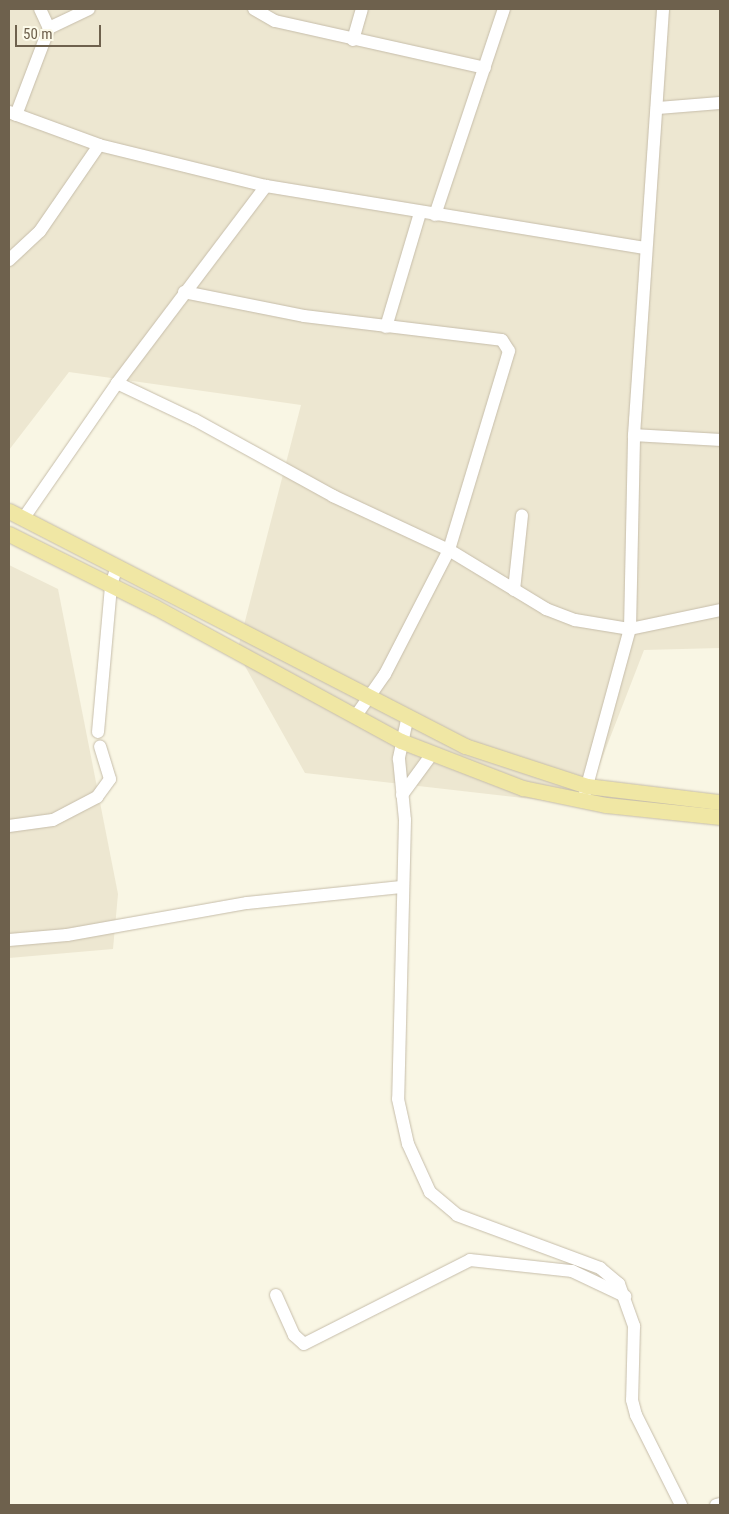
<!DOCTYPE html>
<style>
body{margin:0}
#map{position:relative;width:729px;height:1514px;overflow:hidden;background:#f9f6e4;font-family:"Roboto Condensed",sans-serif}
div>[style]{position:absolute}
.residential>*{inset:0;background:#ede7d1}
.roads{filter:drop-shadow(0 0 1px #c6bdaa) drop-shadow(0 0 1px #c6bdaa)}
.minor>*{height:12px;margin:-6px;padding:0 6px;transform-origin:6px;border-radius:6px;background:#fff}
.major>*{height:15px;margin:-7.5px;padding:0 7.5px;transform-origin:7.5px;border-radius:7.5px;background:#f0e7a4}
span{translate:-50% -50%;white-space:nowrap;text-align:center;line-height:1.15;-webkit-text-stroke:5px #fcfae9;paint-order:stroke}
.frame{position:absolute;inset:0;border:10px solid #6e614d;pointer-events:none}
.scale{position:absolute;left:15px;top:25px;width:86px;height:22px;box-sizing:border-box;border:2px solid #6e614d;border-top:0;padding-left:6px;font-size:15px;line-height:18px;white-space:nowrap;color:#6e614d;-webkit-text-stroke:4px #fcfae9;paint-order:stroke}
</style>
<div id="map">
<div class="residential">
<div style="clip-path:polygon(9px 9px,720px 9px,720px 648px,644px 650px,584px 805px,305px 773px,237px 652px,301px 405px,69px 372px,9px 450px)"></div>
<div style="clip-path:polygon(9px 565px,58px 589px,118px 894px,113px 949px,9px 958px)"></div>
</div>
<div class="roads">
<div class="minor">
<div style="left:40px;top:9px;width:21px;rotate:65deg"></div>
<div style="left:254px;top:9px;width:24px;rotate:30deg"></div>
<div style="left:275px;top:21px;width:215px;rotate:12.6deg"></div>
<div style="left:353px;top:40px;width:32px;rotate:-74deg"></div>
<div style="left:658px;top:108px;width:62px;rotate:-4.6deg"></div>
<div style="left:9px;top:112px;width:96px;rotate:20.1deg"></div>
<div style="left:99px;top:145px;width:172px;rotate:13.8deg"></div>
<div style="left:266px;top:186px;width:384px;rotate:9.3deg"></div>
<div style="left:16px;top:115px;width:93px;rotate:-69.2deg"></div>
<div style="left:49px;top:28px;width:44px;rotate:-25.4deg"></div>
<div style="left:435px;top:215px;width:217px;rotate:-71.5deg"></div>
<div style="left:9px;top:260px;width:42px;rotate:-43.1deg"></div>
<div style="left:40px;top:231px;width:104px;rotate:-55.5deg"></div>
<div style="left:184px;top:292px;width:122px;rotate:11.3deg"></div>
<div style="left:304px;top:316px;width:199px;rotate:6.9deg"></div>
<div style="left:502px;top:340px;width:13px;rotate:58deg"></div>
<div style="left:509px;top:351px;width:208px;rotate:106.8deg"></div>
<div style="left:449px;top:550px;width:140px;rotate:117.3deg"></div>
<div style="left:385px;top:674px;width:52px;rotate:124.9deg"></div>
<div style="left:386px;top:327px;width:119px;rotate:-73.4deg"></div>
<div style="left:117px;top:383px;width:86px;rotate:25.4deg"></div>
<div style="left:195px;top:420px;width:158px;rotate:28.8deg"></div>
<div style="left:333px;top:496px;width:128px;rotate:25deg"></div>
<div style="left:449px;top:550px;width:114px;rotate:31.3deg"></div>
<div style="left:546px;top:609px;width:31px;rotate:21deg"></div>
<div style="left:575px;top:620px;width:56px;rotate:9.3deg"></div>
<div style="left:630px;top:629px;width:92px;rotate:-11.9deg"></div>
<div style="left:634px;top:435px;width:86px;rotate:3.3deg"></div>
<div style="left:23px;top:519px;width:165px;rotate:-55.3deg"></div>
<div style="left:117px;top:383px;width:247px;rotate:-52.9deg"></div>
<div style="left:514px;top:590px;width:75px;rotate:-83.9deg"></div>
<div style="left:407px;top:720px;width:40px;rotate:102deg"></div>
<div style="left:399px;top:759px;width:61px;rotate:84.4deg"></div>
<div style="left:405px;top:820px;width:279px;rotate:91.4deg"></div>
<div style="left:398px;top:1099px;width:46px;rotate:77.5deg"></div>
<div style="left:408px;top:1144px;width:53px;rotate:65.4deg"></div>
<div style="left:430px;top:1192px;width:35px;rotate:40deg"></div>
<div style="left:457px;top:1215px;width:153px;rotate:20.3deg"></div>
<div style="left:600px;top:1268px;width:25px;rotate:40deg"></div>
<div style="left:619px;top:1284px;width:45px;rotate:70.3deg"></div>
<div style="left:634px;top:1326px;width:74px;rotate:91.5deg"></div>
<div style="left:632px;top:1400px;width:16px;rotate:75deg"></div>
<div style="left:636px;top:1415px;width:101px;rotate:63.4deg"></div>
<div style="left:98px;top:732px;width:148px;rotate:-84.9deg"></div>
<div style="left:111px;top:585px;width:20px;rotate:-72deg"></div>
<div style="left:585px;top:793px;width:170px;rotate:-74.7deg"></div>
<div style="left:630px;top:629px;width:194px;rotate:-88.8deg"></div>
<div style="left:634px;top:435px;width:427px;rotate:-86.1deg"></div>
<div style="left:402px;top:795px;width:51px;rotate:-53.8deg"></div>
<div style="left:9px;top:826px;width:44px;rotate:-7.8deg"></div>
<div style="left:53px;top:820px;width:50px;rotate:-27.6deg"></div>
<div style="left:97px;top:797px;width:22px;rotate:-54deg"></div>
<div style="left:110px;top:779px;width:34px;rotate:-107deg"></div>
<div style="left:9px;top:940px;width:58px;rotate:-4.9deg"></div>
<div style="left:67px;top:935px;width:183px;rotate:-10.1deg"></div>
<div style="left:247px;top:903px;width:155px;rotate:-5.9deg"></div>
<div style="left:276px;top:1295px;width:44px;rotate:65.8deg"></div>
<div style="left:294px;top:1335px;width:13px;rotate:42deg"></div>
<div style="left:304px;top:1344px;width:186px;rotate:-26.8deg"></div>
<div style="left:470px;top:1260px;width:103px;rotate:6.2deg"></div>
<div style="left:572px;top:1271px;width:59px;rotate:25.3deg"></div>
<div style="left:716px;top:1505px;width:4px;rotate:-14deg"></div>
</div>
<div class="major">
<div style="left:9px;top:511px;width:513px;rotate:27.26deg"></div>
<div style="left:465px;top:746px;width:128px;rotate:18.2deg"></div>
<div style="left:587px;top:786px;width:134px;rotate:6.9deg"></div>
<div style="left:9px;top:534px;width:163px;rotate:26.6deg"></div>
<div style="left:155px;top:607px;width:280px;rotate:28.6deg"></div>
<div style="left:401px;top:741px;width:131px;rotate:21.1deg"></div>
<div style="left:523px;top:788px;width:85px;rotate:11.6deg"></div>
<div style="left:606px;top:805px;width:115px;rotate:6deg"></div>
</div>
</div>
<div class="frame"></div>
<div class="scale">50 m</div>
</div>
